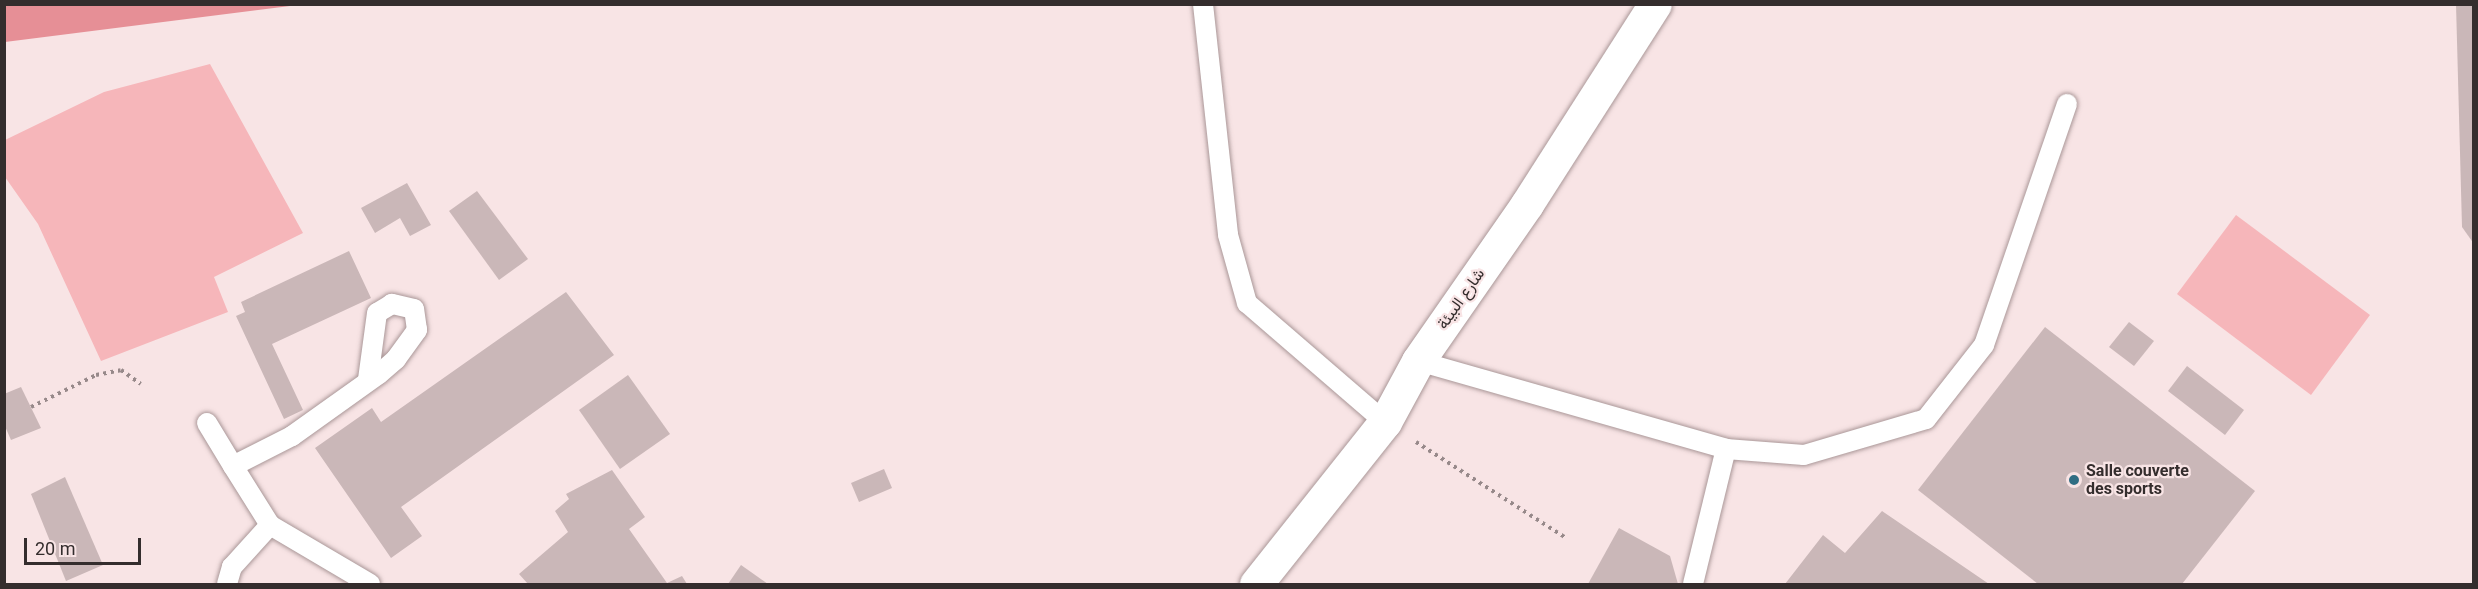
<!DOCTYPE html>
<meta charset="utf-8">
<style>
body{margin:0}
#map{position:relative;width:2478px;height:589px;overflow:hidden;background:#f8e4e5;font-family:Roboto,Vazirmatn,sans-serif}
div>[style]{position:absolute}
.green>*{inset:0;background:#f6b6ba}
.water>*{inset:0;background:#e68f96}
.building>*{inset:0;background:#cab7b8}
.path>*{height:4px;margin-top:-2px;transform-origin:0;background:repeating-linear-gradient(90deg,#97898a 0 3px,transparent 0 7.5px)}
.roads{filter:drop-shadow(0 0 2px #aa9798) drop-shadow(0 0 2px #aa9798)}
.lane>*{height:20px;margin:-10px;padding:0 10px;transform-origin:10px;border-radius:10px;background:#fff}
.secondary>*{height:33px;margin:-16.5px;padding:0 16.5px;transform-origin:16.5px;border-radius:16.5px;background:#fff}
.dots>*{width:16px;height:16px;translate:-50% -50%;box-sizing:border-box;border:3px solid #f8e4e5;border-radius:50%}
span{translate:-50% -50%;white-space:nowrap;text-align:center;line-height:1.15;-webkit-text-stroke:4.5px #f8e4e5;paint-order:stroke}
.street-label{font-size:16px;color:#342d2d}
.poi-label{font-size:16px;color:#342d2d;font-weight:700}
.left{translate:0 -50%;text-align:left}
.frame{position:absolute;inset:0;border:6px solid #342d2d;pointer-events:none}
.scale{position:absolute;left:24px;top:538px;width:117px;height:27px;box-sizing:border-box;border:3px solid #342d2d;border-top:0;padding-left:8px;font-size:18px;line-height:21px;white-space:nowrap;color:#342d2d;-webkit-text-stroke:4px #f8e4e5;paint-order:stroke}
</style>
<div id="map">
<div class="green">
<div style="clip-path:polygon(210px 64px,303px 233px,214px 277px,228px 312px,101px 361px,38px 224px,5px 177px,5px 140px,104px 92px)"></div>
<div style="clip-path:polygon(2236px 215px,2370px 315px,2311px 395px,2177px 294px)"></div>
</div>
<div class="water">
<div style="clip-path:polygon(4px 5px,5px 4px,298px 5px,5px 42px)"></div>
</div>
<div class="building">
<div style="clip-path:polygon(2456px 4px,2474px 4px,2474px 244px,2462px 227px)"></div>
<div style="clip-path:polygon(407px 183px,431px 225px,410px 236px,400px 218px,375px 233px,361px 208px)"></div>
<div style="clip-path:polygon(477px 191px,528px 259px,499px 280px,449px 211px)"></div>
<div style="clip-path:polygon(349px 251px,371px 298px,272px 344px,303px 410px,284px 419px,236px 316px,245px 312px,241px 302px)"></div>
<div style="clip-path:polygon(566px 292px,614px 355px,401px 507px,422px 536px,391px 558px,315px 448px,372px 408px,381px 422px)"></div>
<div style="clip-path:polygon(2129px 322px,2154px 341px,2134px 366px,2109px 347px)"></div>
<div style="clip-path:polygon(2045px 327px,2255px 491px,2182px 584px,2038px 584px,1918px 490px)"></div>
<div style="clip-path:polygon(2187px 366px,2244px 410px,2225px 435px,2168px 391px)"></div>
<div style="clip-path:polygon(628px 375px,670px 434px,620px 469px,579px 410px)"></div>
<div style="clip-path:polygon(21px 387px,41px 428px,11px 440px,4px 424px,4px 394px)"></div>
<div style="clip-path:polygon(884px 469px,892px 488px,859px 502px,851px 483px)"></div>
<div style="clip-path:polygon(612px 470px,645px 517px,629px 529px,667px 583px,682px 576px,687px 584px,528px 584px,519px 574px,568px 532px,555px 511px,569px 499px,566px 494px)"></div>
<div style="clip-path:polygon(65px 477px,103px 565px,66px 581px,31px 494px)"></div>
<div style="clip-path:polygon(1882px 511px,1989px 584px,1785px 584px,1823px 535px,1845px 553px)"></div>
<div style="clip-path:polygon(1619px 528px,1670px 556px,1678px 584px,1588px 584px)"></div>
<div style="clip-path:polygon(741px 565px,768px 584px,728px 584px)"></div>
</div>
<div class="path">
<div style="left:31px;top:407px;width:72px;rotate:-26.2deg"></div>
<div style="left:96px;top:375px;width:25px;rotate:-11deg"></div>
<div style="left:121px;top:370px;width:24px;rotate:35deg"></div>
<div style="left:1416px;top:442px;width:178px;rotate:32.6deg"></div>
</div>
<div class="roads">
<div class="lane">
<div style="left:1203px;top:4px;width:232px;rotate:83.8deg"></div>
<div style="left:1228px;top:235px;width:71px;rotate:74.4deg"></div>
<div style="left:1247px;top:303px;width:182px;rotate:40.8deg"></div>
<div style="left:1418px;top:361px;width:320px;rotate:15.9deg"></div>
<div style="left:1726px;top:449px;width:78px;rotate:4.4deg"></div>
<div style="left:1804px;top:455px;width:127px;rotate:-16.4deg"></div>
<div style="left:1926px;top:419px;width:94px;rotate:-51.9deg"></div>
<div style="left:1984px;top:345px;width:255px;rotate:-71deg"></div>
<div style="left:207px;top:423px;width:50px;rotate:58.8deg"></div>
<div style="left:270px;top:525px;width:70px;rotate:-122.1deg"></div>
<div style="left:233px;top:466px;width:66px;rotate:-27deg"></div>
<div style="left:292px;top:436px;width:107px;rotate:-35.5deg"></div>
<div style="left:379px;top:374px;width:23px;rotate:-41deg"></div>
<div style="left:396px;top:359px;width:36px;rotate:-54deg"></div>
<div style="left:417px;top:330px;width:21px;rotate:-98deg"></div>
<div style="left:414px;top:309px;width:23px;rotate:-167deg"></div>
<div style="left:392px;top:304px;width:17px;rotate:149deg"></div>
<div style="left:377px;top:313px;width:68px;rotate:97.7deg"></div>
<div style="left:227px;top:584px;width:18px;rotate:-74deg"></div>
<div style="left:232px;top:567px;width:57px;rotate:-47.9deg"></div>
<div style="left:270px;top:525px;width:116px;rotate:30.5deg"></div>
<div style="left:1693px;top:584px;width:139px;rotate:-76.3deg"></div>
</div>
<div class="secondary">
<div style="left:1256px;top:584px;width:207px;rotate:-51.5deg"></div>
<div style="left:1385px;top:422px;width:69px;rotate:-61.6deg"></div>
<div style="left:1418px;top:361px;width:191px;rotate:-55.2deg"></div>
<div style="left:1527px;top:204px;width:237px;rotate:-57.4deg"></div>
</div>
</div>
<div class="dots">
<div style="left:2074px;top:480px;background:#306d83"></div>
</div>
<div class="street-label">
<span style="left:1461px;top:299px;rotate:-55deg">شارع البيئة</span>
</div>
<div class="poi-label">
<span class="left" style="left:2086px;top:480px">Salle couverte<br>des sports</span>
</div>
<div class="frame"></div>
<div class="scale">20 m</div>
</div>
